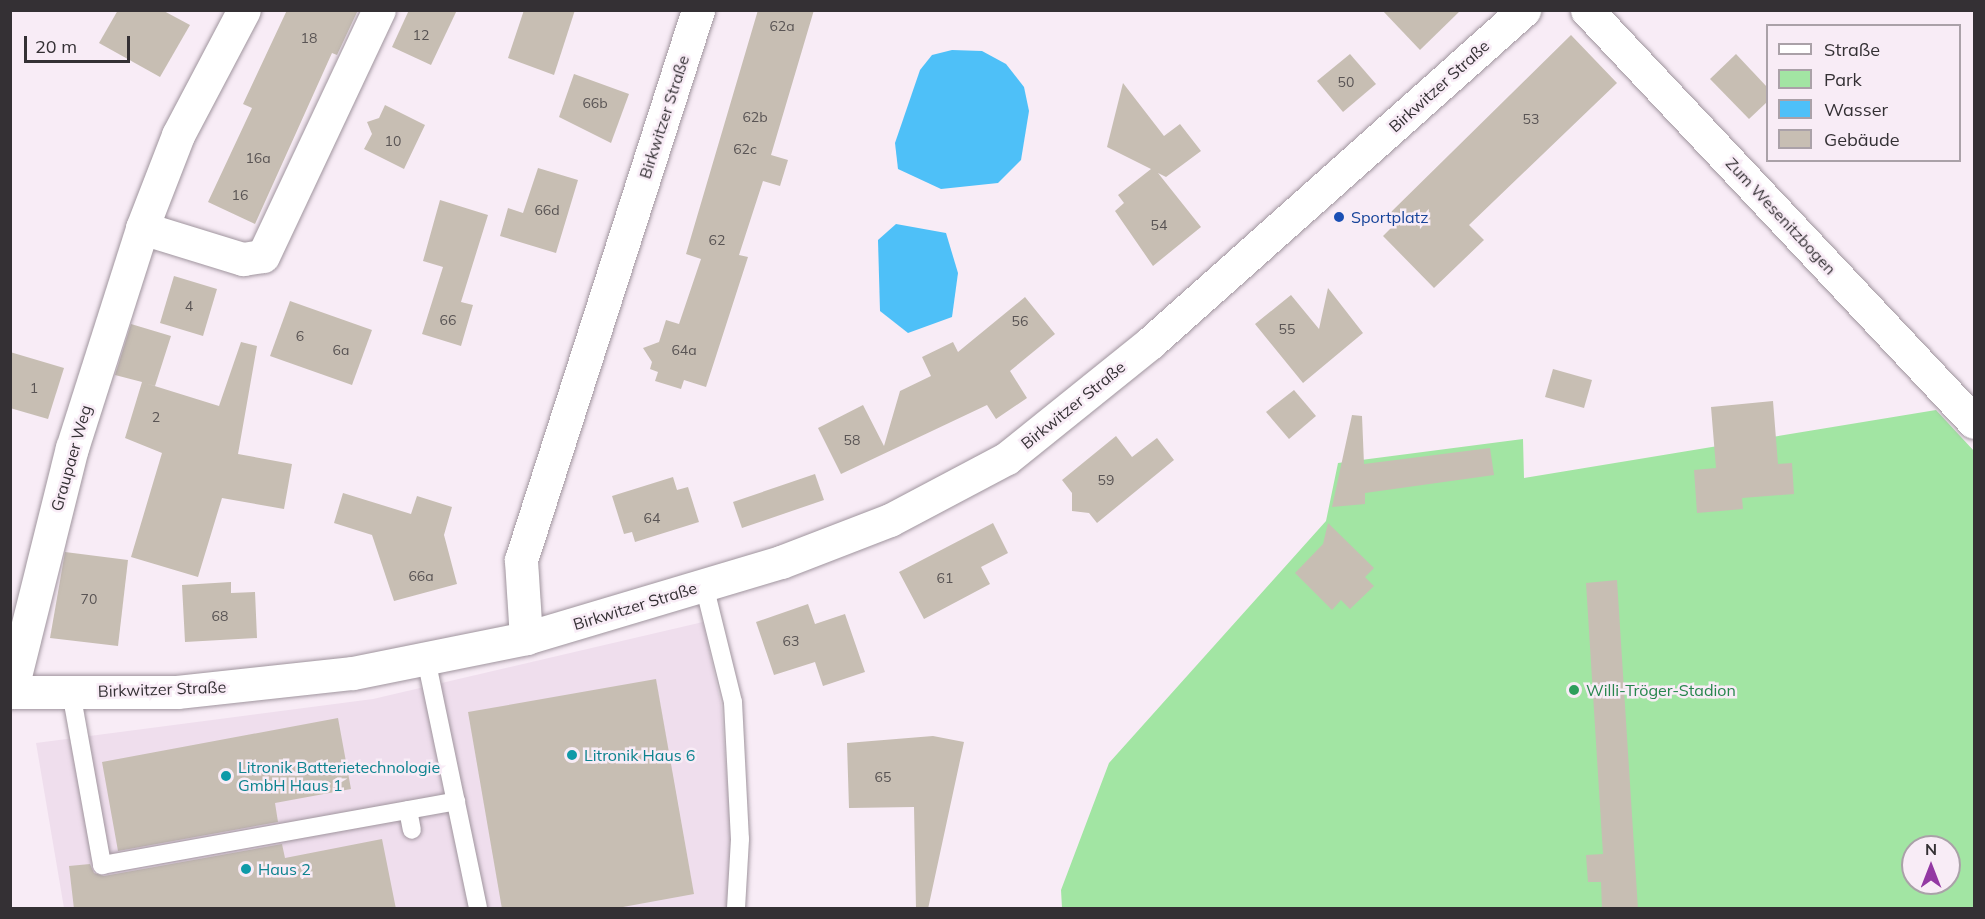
<!DOCTYPE html>
<meta charset="utf-8">
<style>
body{margin:0}
#map{position:relative;width:1985px;height:919px;overflow:hidden;background:#f8ecf6;font-family:Mulish,sans-serif}
div>[style]{position:absolute}
.built>*{inset:0;background:#efdeed}
.green>*{inset:0;background:#a2e5a3}
.water>*{inset:0;background:#4ec0f8}
.building>*{inset:0;background:#c7beb3}
.roads{filter:drop-shadow(0 0 2px #a0959e) drop-shadow(0 0 2px #a0959e)}
.service>*{height:18px;margin:-9px;padding:0 9px;transform-origin:9px;border-radius:9px;background:#fff}
.minor>*{height:33px;margin:-16.5px;padding:0 16.5px;transform-origin:16.5px;border-radius:16.5px;background:#fff}
.dots>*{width:16px;height:16px;translate:-50% -50%;box-sizing:border-box;border:3px solid #f8ecf6;border-radius:50%}
span{translate:-50% -50%;white-space:nowrap;text-align:center;line-height:1.15;-webkit-text-stroke:5px #f8ecf6;paint-order:stroke}
.number-label{font-size:14px;color:#595454}
.number-label span{-webkit-text-stroke-width:0}
.street-label{font-size:16px;color:#343034}
.transit-label{font-size:16px;color:#164399}
.left{translate:0 -50%;text-align:left}
.leisure-label{font-size:16px;color:#27864d}
.culture-label{font-size:16px;color:#0d838f}
.frame{position:absolute;inset:0;border:12px solid #343034;pointer-events:none}
.legend{position:absolute;left:1766px;top:24px;width:195px;height:138px;box-sizing:border-box;background:#f8ecf6;border:2px solid #aaa1a8;margin:0;padding:8px 10px;list-style:none;font-size:18px;color:#343034}
.legend li{display:flex;align-items:center;gap:12px;height:30px}
.legend b{width:30px;border:2px solid #aaa1a8}
.north{position:absolute;left:1901px;top:835px;width:60px;height:60px;box-sizing:border-box;background:#f8ecf6;border:2px solid #aaa1a8;border-radius:50%;rotate:0deg;font-size:16px;font-weight:700;line-height:24px;text-align:center;color:#343034}
.north::after{content:'';display:block;margin:auto;width:21px;height:27px;background:#9339a3;clip-path:polygon(50% 0,100% 100%,50% 72%,0 100%)}
.scale{position:absolute;left:24px;top:36px;width:106px;height:27px;box-sizing:border-box;border:3px solid #343034;border-top:0;padding-left:8px;font-size:18px;line-height:21px;white-space:nowrap;color:#343034;-webkit-text-stroke:4px #f8ecf6;paint-order:stroke}
</style>
<div id="map">
<div class="built">
<div style="clip-path:polygon(703px 622px,721px 704px,731px 833px,729px 908px,64px 908px,36px 743px,373px 699px)"></div>
</div>
<div class="green">
<div style="clip-path:polygon(evenodd,1936px 410px,1974px 451px,1974px 908px,1062px 908px,1061px 890px,1109px 763px,1326px 521px,1338px 463px,1523px 439px,1524px 478px,1936px 410px,1913px 847px,1949px 847px,1949px 883px,1913px 883px,1913px 847px)"></div>
</div>
<div class="water">
<div style="clip-path:polygon(952px 50px,982px 51px,1006px 64px,1024px 87px,1029px 111px,1021px 160px,998px 183px,941px 189px,898px 169px,895px 143px,920px 70px,932px 55px)"></div>
<div style="clip-path:polygon(896px 224px,946px 233px,958px 273px,952px 317px,908px 333px,880px 311px,878px 240px)"></div>
</div>
<div class="building">
<div style="clip-path:polygon(118px 10px,162px 10px,190px 25px,160px 77px,99px 43px)"></div>
<div style="clip-path:polygon(287px 10px,358px 10px,337px 55px,332px 53px,255px 224px,208px 202px,252px 108px,243px 104px)"></div>
<div style="clip-path:polygon(409px 10px,457px 10px,431px 65px,392px 47px)"></div>
<div style="clip-path:polygon(524px 10px,575px 10px,554px 75px,508px 58px)"></div>
<div style="clip-path:polygon(758px 10px,814px 10px,771px 155px,788px 160px,780px 186px,763px 181px,739px 255px,748px 257px,706px 387px,684px 380px,681px 389px,655px 381px,658px 372px,650px 369px,652px 362px,643px 348px,659px 342px,666px 320px,679px 324px,701px 259px,686px 254px)"></div>
<div style="clip-path:polygon(1382px 10px,1461px 10px,1420px 50px)"></div>
<div style="clip-path:polygon(1571px 35px,1617px 83px,1469px 225px,1484px 240px,1434px 288px,1383px 236px,1398px 221px,1390px 213px)"></div>
<div style="clip-path:polygon(1350px 54px,1376px 84px,1343px 112px,1317px 81px)"></div>
<div style="clip-path:polygon(1736px 54px,1767px 87px,1767px 102px,1749px 119px,1710px 79px)"></div>
<div style="clip-path:polygon(574px 74px,629px 94px,611px 143px,559px 117px)"></div>
<div style="clip-path:polygon(1123px 83px,1164px 136px,1180px 124px,1201px 151px,1166px 177px,1158px 173px,1201px 227px,1153px 266px,1115px 211px,1124px 203px,1118px 195px,1151px 169px,1107px 147px)"></div>
<div style="clip-path:polygon(385px 105px,425px 125px,404px 169px,364px 149px,372px 134px,367px 122px,379px 118px)"></div>
<div style="clip-path:polygon(538px 168px,578px 180px,556px 253px,500px 236px,508px 208px,523px 213px)"></div>
<div style="clip-path:polygon(440px 200px,488px 215px,461px 302px,473px 305px,461px 346px,422px 334px,443px 267px,423px 261px)"></div>
<div style="clip-path:polygon(174px 276px,217px 289px,203px 336px,160px 323px)"></div>
<div style="clip-path:polygon(1328px 288px,1363px 333px,1303px 383px,1255px 324px,1291px 295px,1319px 329px)"></div>
<div style="clip-path:polygon(1025px 297px,1055px 334px,1010px 371px,1027px 398px,996px 419px,987px 405px,841px 474px,818px 428px,863px 405px,884px 446px,900px 391px,931px 376px,922px 357px,953px 342px,958px 352px)"></div>
<div style="clip-path:polygon(290px 301px,372px 330px,352px 385px,270px 356px)"></div>
<div style="clip-path:polygon(131px 324px,171px 336px,155px 386px,145px 383px,219px 406px,241px 342px,257px 346px,238px 454px,292px 464px,284px 509px,222px 498px,198px 577px,131px 557px,162px 453px,125px 438px,142px 382px,115px 375px)"></div>
<div style="clip-path:polygon(10px 352px,64px 368px,48px 419px,10px 408px)"></div>
<div style="clip-path:polygon(1553px 369px,1592px 380px,1584px 408px,1545px 397px)"></div>
<div style="clip-path:polygon(1294px 390px,1316px 416px,1289px 439px,1266px 412px)"></div>
<div style="clip-path:polygon(1773px 401px,1778px 464px,1792px 463px,1794px 494px,1742px 498px,1743px 509px,1697px 513px,1694px 470px,1716px 468px,1711px 407px)"></div>
<div style="clip-path:polygon(1352px 415px,1362px 416px,1364px 464px,1490px 448px,1494px 475px,1365px 493px,1365px 504px,1332px 507px)"></div>
<div style="clip-path:polygon(1116px 436px,1132px 457px,1157px 438px,1174px 460px,1097px 523px,1089px 513px,1072px 511px,1072px 493px,1062px 480px)"></div>
<div style="clip-path:polygon(815px 474px,824px 500px,742px 528px,733px 502px)"></div>
<div style="clip-path:polygon(673px 477px,677px 490px,688px 487px,699px 522px,635px 542px,632px 532px,624px 534px,612px 496px)"></div>
<div style="clip-path:polygon(343px 493px,411px 514px,417px 496px,452px 507px,444px 535px,457px 584px,394px 601px,372px 535px,334px 523px)"></div>
<div style="clip-path:polygon(993px 523px,1008px 553px,981px 567px,990px 584px,924px 619px,899px 572px)"></div>
<div style="clip-path:polygon(1328px 523px,1374px 568px,1365px 577px,1374px 586px,1350px 609px,1341px 600px,1332px 610px,1295px 573px,1323px 544px)"></div>
<div style="clip-path:polygon(65px 552px,128px 560px,118px 646px,50px 638px)"></div>
<div style="clip-path:polygon(1617px 580px,1638px 909px,1602px 909px,1601px 882px,1588px 882px,1586px 855px,1603px 854px,1586px 583px)"></div>
<div style="clip-path:polygon(231px 582px,231px 593px,255px 592px,257px 638px,185px 642px,182px 585px)"></div>
<div style="clip-path:polygon(808px 604px,815px 624px,845px 614px,865px 672px,823px 686px,815px 662px,774px 675px,756px 622px)"></div>
<div style="clip-path:polygon(656px 679px,694px 894px,612px 909px,502px 909px,468px 712px)"></div>
<div style="clip-path:polygon(338px 718px,351px 789px,275px 803px,278px 822px,118px 851px,102px 762px)"></div>
<div style="clip-path:polygon(933px 736px,964px 742px,928px 909px,916px 909px,914px 807px,849px 808px,847px 743px)"></div>
<div style="clip-path:polygon(382px 839px,396px 909px,74px 909px,69px 866px,90px 864px,94px 873px,104px 876px,282px 844px,285px 858px)"></div>
</div>
<div class="roads">
<div class="service">
<div style="left:704px;top:585px;width:121px;rotate:76.1deg"></div>
<div style="left:733px;top:702px;width:137px;rotate:87.1deg"></div>
<div style="left:740px;top:839px;width:69px;rotate:93.3deg"></div>
<div style="left:426px;top:659px;width:254px;rotate:78.2deg"></div>
<div style="left:71px;top:692px;width:176px;rotate:79.8deg"></div>
<div style="left:102px;top:865px;width:360px;rotate:-10.2deg"></div>
<div style="left:408px;top:810px;width:20px;rotate:79deg"></div>
</div>
<div class="minor">
<div style="left:1587px;top:10px;width:565px;rotate:46.79deg"></div>
<div style="left:142px;top:228px;width:106px;rotate:17.1deg"></div>
<div style="left:243px;top:259px;width:20px;rotate:-9deg"></div>
<div style="left:263px;top:256px;width:272px;rotate:-64.8deg"></div>
<div style="left:526px;top:638px;width:78px;rotate:-93.7deg"></div>
<div style="left:521px;top:560px;width:578px;rotate:-72.16deg"></div>
<div style="left:10px;top:692px;width:167px"></div>
<div style="left:177px;top:692px;width:177px;rotate:-6.2deg"></div>
<div style="left:353px;top:673px;width:177px;rotate:-11.4deg"></div>
<div style="left:526px;top:638px;width:266px;rotate:-16.6deg"></div>
<div style="left:781px;top:562px;width:117px;rotate:-21.1deg"></div>
<div style="left:890px;top:520px;width:132px;rotate:-27.9deg"></div>
<div style="left:1007px;top:458px;width:184px;rotate:-38.8deg"></div>
<div style="left:1150px;top:343px;width:501px;rotate:-41.68deg"></div>
<div style="left:11px;top:692px;width:252px;rotate:-76deg"></div>
<div style="left:72px;top:448px;width:231px;rotate:-72.3deg"></div>
<div style="left:142px;top:228px;width:100px;rotate:-68.8deg"></div>
<div style="left:178px;top:135px;width:141px;rotate:-62.2deg"></div>
</div>
</div>
<div class="dots">
<div style="left:1339px;top:217px;background:#1a4fb4"></div>
<div style="left:1574px;top:690px;background:#2e9e5b"></div>
<div style="left:572px;top:755px;background:#0f9aa8"></div>
<div style="left:226px;top:776px;background:#0f9aa8"></div>
<div style="left:246px;top:869px;background:#0f9aa8"></div>
</div>
<div class="number-label">
<span style="left:782px;top:26px">62a</span>
<span style="left:421px;top:35px">12</span>
<span style="left:309px;top:38px">18</span>
<span style="left:1346px;top:82px">50</span>
<span style="left:595px;top:103px">66b</span>
<span style="left:755px;top:117px">62b</span>
<span style="left:1531px;top:119px">53</span>
<span style="left:393px;top:141px">10</span>
<span style="left:745px;top:149px">62c</span>
<span style="left:258px;top:158px">16a</span>
<span style="left:240px;top:195px">16</span>
<span style="left:547px;top:210px">66d</span>
<span style="left:1159px;top:225px">54</span>
<span style="left:717px;top:240px">62</span>
<span style="left:189px;top:306px">4</span>
<span style="left:448px;top:320px">66</span>
<span style="left:1020px;top:321px">56</span>
<span style="left:1287px;top:329px">55</span>
<span style="left:300px;top:336px">6</span>
<span style="left:341px;top:350px">6a</span>
<span style="left:684px;top:350px">64a</span>
<span style="left:34px;top:388px">1</span>
<span style="left:156px;top:417px">2</span>
<span style="left:852px;top:440px">58</span>
<span style="left:1106px;top:480px">59</span>
<span style="left:652px;top:518px">64</span>
<span style="left:421px;top:576px">66a</span>
<span style="left:945px;top:578px">61</span>
<span style="left:89px;top:599px">70</span>
<span style="left:220px;top:616px">68</span>
<span style="left:791px;top:641px">63</span>
<span style="left:883px;top:777px">65</span>
</div>
<div class="street-label">
<span style="left:1439px;top:86px;rotate:-42deg">Birkwitzer Straße</span>
<span style="left:664px;top:117px;rotate:-72deg">Birkwitzer Straße</span>
<span style="left:1781px;top:216px;rotate:47deg">Zum Wesenitzbogen</span>
<span style="left:1073px;top:405px;rotate:-39deg">Birkwitzer Straße</span>
<span style="left:71px;top:458px;rotate:-74deg">Graupaer Weg</span>
<span style="left:635px;top:606px;rotate:-17deg">Birkwitzer Straße</span>
<span style="left:162px;top:689px;rotate:-2deg">Birkwitzer Straße</span>
</div>
<div class="transit-label">
<span class="left" style="left:1351px;top:217px">Sportplatz</span>
</div>
<div class="leisure-label">
<span class="left" style="left:1586px;top:690px">Willi-Tröger-Stadion</span>
</div>
<div class="culture-label">
<span class="left" style="left:584px;top:755px">Litronik Haus 6</span>
<span class="left" style="left:238px;top:776px">Litronik Batterietechnologie<br>GmbH Haus 1</span>
<span class="left" style="left:258px;top:869px">Haus 2</span>
</div>
<div class="frame"></div>
<ul class="legend">
<li><b style="height:8px;background:#fff"></b>Straße</li>
<li><b style="height:16px;background:#a2e5a3"></b>Park</li>
<li><b style="height:16px;background:#4ec0f8"></b>Wasser</li>
<li><b style="height:16px;background:#c7beb3"></b>Gebäude</li>
</ul>
<div class="north">N</div>
<div class="scale">20 m</div>
</div>
